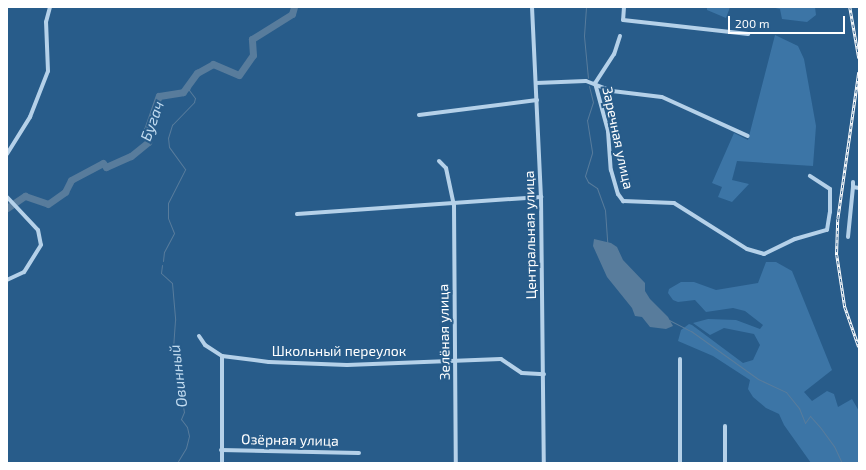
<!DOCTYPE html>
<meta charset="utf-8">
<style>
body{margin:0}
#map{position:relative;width:866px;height:470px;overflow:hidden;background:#285c8a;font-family:"Exo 2",sans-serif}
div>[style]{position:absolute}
.green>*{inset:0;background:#3c75a6}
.water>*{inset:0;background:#587c9c}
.stream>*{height:1px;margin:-0.5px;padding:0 0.5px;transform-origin:0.5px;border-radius:0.5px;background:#587c9c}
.river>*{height:7px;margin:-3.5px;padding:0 3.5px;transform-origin:3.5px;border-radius:3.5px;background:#587c9c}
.minor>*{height:4px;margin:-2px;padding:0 2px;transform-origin:2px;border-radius:2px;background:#b5d1e9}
.rail>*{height:2.5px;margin-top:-1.25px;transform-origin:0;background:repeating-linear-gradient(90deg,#285c8a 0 3px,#fff 0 6px);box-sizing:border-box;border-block:1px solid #fff}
span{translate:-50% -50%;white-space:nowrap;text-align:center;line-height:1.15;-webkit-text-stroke:4px #285c8a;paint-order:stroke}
.street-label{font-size:14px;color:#fff}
.water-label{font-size:15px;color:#c1dbf0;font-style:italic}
.frame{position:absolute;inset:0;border:8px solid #fff;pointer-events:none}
.scale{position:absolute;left:728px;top:16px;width:117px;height:18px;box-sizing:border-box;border:2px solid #fff;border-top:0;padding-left:5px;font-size:12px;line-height:14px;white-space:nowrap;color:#fff;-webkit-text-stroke:3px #285c8a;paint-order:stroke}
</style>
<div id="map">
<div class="green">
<div style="clip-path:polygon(707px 7px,730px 7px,726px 18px,707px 10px)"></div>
<div style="clip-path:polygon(771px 7px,815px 7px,816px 15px,807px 22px,782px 19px,780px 9px)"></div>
<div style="clip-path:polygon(775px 35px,798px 46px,804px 59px,816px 126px,813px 166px,737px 161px,732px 180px,749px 184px,732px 202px,718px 197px,722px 187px,712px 183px,734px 133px,748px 140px)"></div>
<div style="clip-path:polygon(766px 262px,776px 262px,792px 271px,832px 370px,804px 392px,812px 401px,827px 391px,834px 394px,838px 407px,852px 399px,859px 411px,859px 463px,811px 463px,784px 425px,779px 414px,766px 408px,753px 397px,748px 389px,750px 380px,713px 356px,678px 341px,681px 330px,689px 324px,692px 325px,743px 363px,753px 360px,760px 345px,754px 334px,724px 328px,710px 335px,693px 323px,708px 319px,736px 320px,760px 329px,763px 325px,745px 311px,733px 308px,706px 312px,695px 300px,678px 302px,673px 300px,668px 293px,669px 289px,681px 282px,694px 282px,716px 290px,758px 283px)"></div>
</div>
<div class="water">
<div style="clip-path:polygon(594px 239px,611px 243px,617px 247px,623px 260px,645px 283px,645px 291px,650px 299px,668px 317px,673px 326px,666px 329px,650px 327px,642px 317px,635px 316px,632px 308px,607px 277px,593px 246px)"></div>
</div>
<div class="stream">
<div style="left:586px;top:7px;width:29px;rotate:94deg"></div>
<div style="left:584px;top:36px;width:42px;rotate:84.6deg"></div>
<div style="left:589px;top:86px;width:16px;rotate:76deg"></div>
<div style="left:593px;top:102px;width:19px;rotate:108deg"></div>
<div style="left:587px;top:120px;width:33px;rotate:81deg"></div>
<div style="left:592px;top:153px;width:24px;rotate:107deg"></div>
<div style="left:585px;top:176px;width:7px;rotate:63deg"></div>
<div style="left:588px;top:182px;width:11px;rotate:34deg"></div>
<div style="left:597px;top:188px;width:23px;rotate:70deg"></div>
<div style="left:605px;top:210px;width:32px;rotate:86deg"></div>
<div style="left:163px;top:261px;width:9px;rotate:-84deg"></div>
<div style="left:164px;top:252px;width:21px;rotate:-62deg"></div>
<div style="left:174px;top:233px;width:16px;rotate:-112deg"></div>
<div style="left:168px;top:218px;width:15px;rotate:-90deg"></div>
<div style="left:168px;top:203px;width:38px;rotate:-63deg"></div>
<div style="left:185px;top:169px;width:27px;rotate:-126deg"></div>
<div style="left:169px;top:147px;width:9px;rotate:-96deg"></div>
<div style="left:168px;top:138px;width:14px;rotate:-73deg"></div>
<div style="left:172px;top:125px;width:32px;rotate:-46deg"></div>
<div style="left:194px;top:102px;width:4px;rotate:-76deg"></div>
<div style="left:195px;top:98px;width:10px;rotate:-127deg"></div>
<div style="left:189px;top:90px;width:7px;rotate:-74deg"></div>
<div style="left:162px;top:265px;width:8px;rotate:97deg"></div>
<div style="left:161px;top:273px;width:15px;rotate:42deg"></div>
<div style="left:172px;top:283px;width:37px;rotate:85deg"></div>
<div style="left:175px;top:320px;width:29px;rotate:94deg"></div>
<div style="left:173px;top:349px;width:64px;rotate:80.1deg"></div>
<div style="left:184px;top:412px;width:8px;rotate:113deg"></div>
<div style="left:181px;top:419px;width:10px;rotate:53deg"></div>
<div style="left:187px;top:427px;width:9px;rotate:77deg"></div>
<div style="left:189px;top:436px;width:12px;rotate:104deg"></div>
<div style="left:186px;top:448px;width:17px;rotate:121deg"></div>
<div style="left:669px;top:320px;width:25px;rotate:27deg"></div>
<div style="left:691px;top:331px;width:82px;rotate:35.6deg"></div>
<div style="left:758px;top:379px;width:31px;rotate:25deg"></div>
<div style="left:786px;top:392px;width:21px;rotate:51deg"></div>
<div style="left:799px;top:408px;width:16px;rotate:68deg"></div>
<div style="left:805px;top:423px;width:9px;rotate:-54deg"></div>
<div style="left:810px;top:416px;width:15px;rotate:48deg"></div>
<div style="left:820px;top:427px;width:24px;rotate:54deg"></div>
<div style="left:834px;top:446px;width:19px;rotate:65deg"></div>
</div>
<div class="river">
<div style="left:7px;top:208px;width:22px;rotate:-34deg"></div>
<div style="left:25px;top:196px;width:24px;rotate:19deg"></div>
<div style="left:48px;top:204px;width:21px;rotate:-35deg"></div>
<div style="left:65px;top:192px;width:13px;rotate:-63deg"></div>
<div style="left:71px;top:180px;width:36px;rotate:-28deg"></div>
<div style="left:103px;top:163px;width:5px;rotate:53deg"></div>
<div style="left:106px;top:167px;width:27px;rotate:-24deg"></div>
<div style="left:131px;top:156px;width:22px;rotate:-39deg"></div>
<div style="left:148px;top:142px;width:12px;rotate:-95deg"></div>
<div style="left:147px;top:130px;width:36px;rotate:-71deg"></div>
<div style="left:159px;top:96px;width:24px;rotate:-9deg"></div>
<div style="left:183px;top:92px;width:24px;rotate:-54deg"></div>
<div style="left:197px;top:73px;width:18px;rotate:-29deg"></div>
<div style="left:213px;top:64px;width:28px;rotate:23deg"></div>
<div style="left:239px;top:75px;width:24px;rotate:-55deg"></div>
<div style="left:253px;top:55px;width:16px;rotate:-94deg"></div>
<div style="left:252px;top:39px;width:47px;rotate:-32deg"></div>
<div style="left:292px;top:14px;width:7px;rotate:-74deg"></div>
</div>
<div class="minor">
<div style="left:532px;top:7px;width:190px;rotate:87.3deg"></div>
<div style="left:541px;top:197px;width:266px;rotate:89.4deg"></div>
<div style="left:624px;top:7px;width:13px;rotate:94deg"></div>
<div style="left:623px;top:20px;width:126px;rotate:6.4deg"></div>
<div style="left:620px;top:36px;width:19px;rotate:108deg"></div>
<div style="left:614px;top:54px;width:35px;rotate:123deg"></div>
<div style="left:595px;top:83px;width:50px;rotate:74.8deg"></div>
<div style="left:608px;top:131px;width:39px;rotate:86deg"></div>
<div style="left:611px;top:170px;width:25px;rotate:74deg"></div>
<div style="left:618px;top:194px;width:9px;rotate:54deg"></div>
<div style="left:623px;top:201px;width:51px;rotate:2.2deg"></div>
<div style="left:674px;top:203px;width:86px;rotate:32.2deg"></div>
<div style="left:747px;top:249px;width:18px;rotate:16deg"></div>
<div style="left:764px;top:254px;width:34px;rotate:-26deg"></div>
<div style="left:795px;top:239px;width:33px;rotate:-16deg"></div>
<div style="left:827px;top:230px;width:18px;rotate:-81deg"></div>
<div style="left:830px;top:212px;width:23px;rotate:-90deg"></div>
<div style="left:830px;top:189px;width:24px;rotate:-147deg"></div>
<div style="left:536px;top:83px;width:50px;rotate:-2.3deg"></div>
<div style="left:586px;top:81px;width:28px;rotate:21deg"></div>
<div style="left:612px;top:91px;width:50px;rotate:6.8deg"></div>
<div style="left:662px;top:97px;width:94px;rotate:24.4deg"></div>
<div style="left:419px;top:115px;width:119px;rotate:-7.2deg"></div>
<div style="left:7px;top:154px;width:44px;rotate:-58.1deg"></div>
<div style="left:30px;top:117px;width:49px;rotate:-68.6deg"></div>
<div style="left:48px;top:71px;width:49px;rotate:-92.3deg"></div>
<div style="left:46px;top:22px;width:16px;rotate:-75deg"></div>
<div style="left:439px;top:161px;width:10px;rotate:45deg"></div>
<div style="left:446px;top:168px;width:39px;rotate:78deg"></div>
<div style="left:454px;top:206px;width:257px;rotate:89.6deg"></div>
<div style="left:853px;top:182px;width:5px;rotate:90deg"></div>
<div style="left:853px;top:187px;width:6px;rotate:9deg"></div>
<div style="left:7px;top:197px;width:45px;rotate:46.8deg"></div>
<div style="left:38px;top:230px;width:15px;rotate:79deg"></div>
<div style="left:41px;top:245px;width:32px;rotate:122deg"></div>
<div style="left:24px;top:272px;width:19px;rotate:155deg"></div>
<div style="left:297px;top:214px;width:245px;rotate:-4deg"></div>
<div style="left:848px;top:237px;width:50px;rotate:-84.3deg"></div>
<div style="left:199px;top:336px;width:11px;rotate:56deg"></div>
<div style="left:205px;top:345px;width:20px;rotate:33deg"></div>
<div style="left:222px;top:356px;width:107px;rotate:90deg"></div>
<div style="left:222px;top:356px;width:47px;rotate:7.3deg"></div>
<div style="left:269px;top:362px;width:78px;rotate:2.2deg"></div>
<div style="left:347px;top:365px;width:154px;rotate:-2.2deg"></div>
<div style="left:501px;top:359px;width:25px;rotate:34deg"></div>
<div style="left:522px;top:373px;width:22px;rotate:3deg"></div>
<div style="left:680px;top:359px;width:104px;rotate:90deg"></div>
<div style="left:221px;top:450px;width:138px;rotate:1.2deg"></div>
<div style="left:725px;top:463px;width:37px;rotate:-90deg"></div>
</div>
<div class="rail">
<div style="left:850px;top:7px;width:52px;rotate:80deg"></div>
<div style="left:859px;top:72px;width:148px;rotate:98.1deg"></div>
<div style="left:838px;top:219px;width:36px;rotate:92deg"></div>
<div style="left:837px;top:255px;width:53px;rotate:81.3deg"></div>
<div style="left:845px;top:307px;width:42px;rotate:70.7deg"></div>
</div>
<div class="street-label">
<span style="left:618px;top:138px;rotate:78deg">Заречная улица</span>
<span style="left:530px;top:235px;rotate:-91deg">Центральная улица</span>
<span style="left:444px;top:332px;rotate:-91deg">Зелёная улица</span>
<span style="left:339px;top:351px">Школьный переулок</span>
<span style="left:290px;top:440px;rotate:1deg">Озёрная улица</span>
</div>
<div class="water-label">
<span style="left:152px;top:121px;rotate:-70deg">Бугач</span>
<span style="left:178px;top:376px;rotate:-97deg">Овинный</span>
</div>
<div class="frame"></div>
<div class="scale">200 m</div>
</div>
